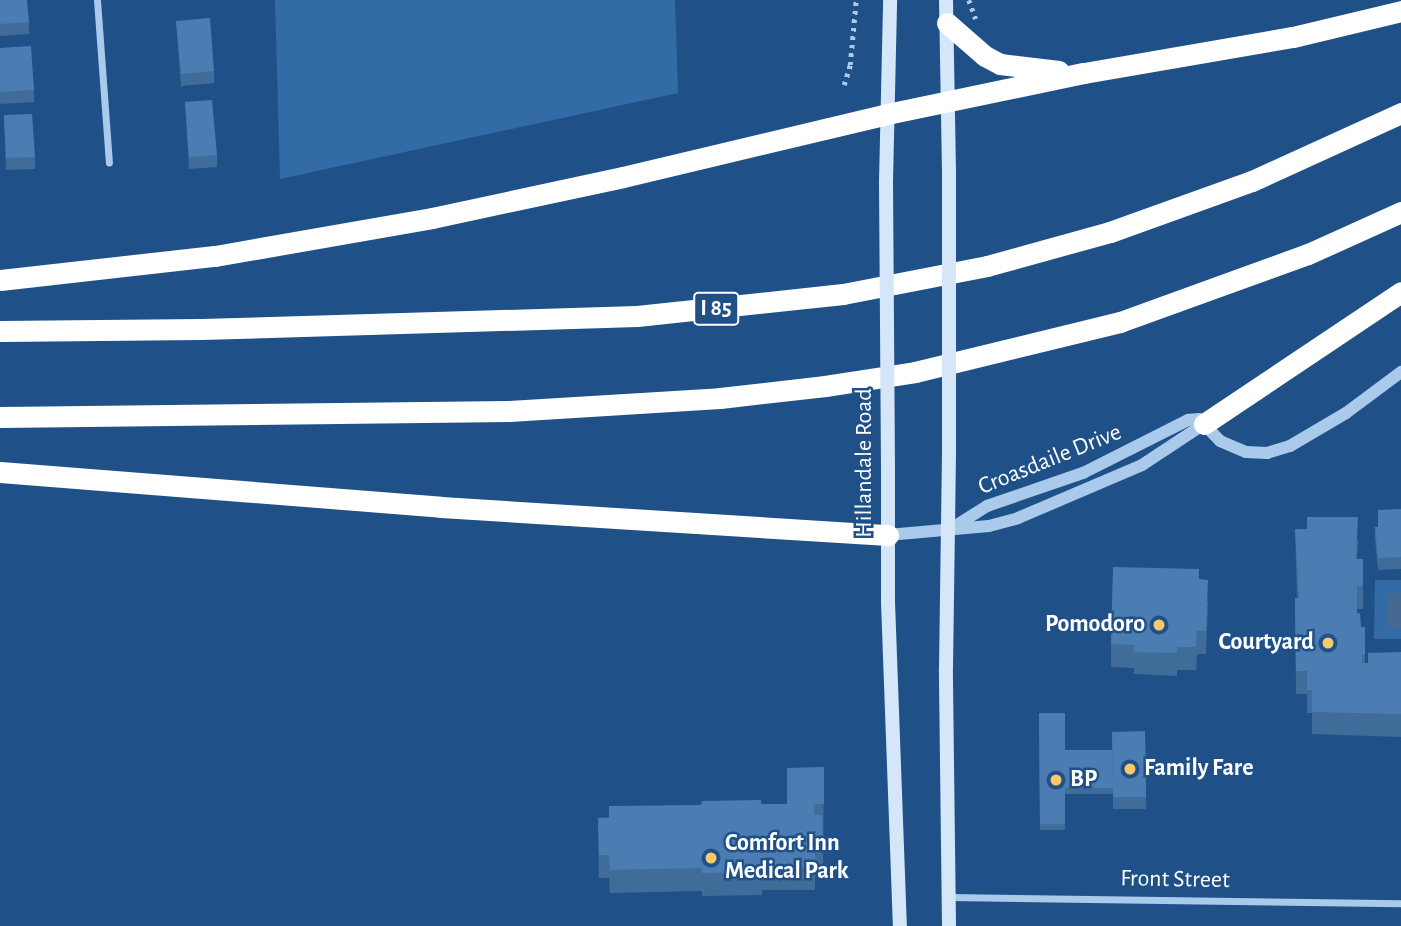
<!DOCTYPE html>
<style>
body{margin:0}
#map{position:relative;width:1401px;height:926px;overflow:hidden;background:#1f5188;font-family:"Alegreya Sans",sans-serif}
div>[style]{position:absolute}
.green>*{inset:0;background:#336ba6}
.water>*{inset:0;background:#456991}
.path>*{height:4.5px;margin-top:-2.25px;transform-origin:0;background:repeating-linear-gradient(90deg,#a9caeb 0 3.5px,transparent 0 8.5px)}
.minor>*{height:7px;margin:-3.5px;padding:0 3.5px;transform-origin:3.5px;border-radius:3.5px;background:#a9caeb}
.tertiary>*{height:12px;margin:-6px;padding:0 6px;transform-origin:6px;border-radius:6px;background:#a9caeb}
.secondary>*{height:14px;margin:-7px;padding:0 7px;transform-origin:7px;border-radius:7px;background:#d5e6f8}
.motorway>*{height:21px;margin:-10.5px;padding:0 10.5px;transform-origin:10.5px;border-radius:10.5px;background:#fff}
.secondary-bridge>*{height:14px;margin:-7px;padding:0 7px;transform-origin:7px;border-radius:7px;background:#d5e6f8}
.wall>*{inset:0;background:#406c99}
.building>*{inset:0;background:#4b7db2}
.dots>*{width:19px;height:19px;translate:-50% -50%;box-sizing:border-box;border:4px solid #1f5188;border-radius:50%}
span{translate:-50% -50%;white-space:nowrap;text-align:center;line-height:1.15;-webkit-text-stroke:5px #1f5188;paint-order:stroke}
.shield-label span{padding:2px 5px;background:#1f5188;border:2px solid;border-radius:5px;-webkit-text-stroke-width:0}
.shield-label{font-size:23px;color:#fff;font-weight:700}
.street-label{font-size:24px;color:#fff}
.poi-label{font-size:24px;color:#fff;font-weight:700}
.right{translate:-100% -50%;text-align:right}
.left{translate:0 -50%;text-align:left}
</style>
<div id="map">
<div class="green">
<div style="clip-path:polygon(275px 0,675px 0,678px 93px,280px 179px)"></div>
<div style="clip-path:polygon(1375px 580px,1401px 580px,1401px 639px,1374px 639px)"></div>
</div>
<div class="water">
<div style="clip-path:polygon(1387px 593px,1401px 593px,1401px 628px,1387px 628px)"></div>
</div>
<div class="path">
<div style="left:969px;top:0;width:20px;rotate:70deg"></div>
<div style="left:844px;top:85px;width:21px;rotate:-73deg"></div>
<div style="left:850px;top:65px;width:65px;rotate:-84.7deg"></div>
</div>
<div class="minor">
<div style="left:97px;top:0;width:163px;rotate:85.8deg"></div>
<div style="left:949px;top:897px;width:452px;rotate:0.8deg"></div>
</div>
<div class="tertiary">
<div style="left:949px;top:530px;width:45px;rotate:-32.3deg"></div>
<div style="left:987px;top:506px;width:102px;rotate:-19deg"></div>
<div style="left:1083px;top:473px;width:118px;rotate:-26.8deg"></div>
<div style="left:1188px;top:420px;width:11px;rotate:-5deg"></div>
<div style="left:1199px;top:419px;width:30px;rotate:46deg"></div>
<div style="left:1220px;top:441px;width:28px;rotate:23deg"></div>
<div style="left:1246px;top:452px;width:21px;rotate:3deg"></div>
<div style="left:1267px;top:453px;width:24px;rotate:-17deg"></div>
<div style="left:1290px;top:446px;width:65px;rotate:-30.5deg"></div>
<div style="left:1346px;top:413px;width:69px;rotate:-36.7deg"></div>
<div style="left:888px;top:535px;width:101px;rotate:-5.1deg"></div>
<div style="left:989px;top:526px;width:30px;rotate:-15deg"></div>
<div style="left:1018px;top:518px;width:135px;rotate:-23.1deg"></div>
<div style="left:1142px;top:465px;width:74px;rotate:-33.5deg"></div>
</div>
<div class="secondary">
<div style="left:946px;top:0;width:170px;rotate:89deg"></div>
<div style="left:886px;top:182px;width:182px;rotate:-88.7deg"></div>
<div style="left:888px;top:465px;width:137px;rotate:90deg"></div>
<div style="left:888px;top:602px;width:324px;rotate:87.9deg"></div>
<div style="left:949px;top:926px;width:258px;rotate:-90.7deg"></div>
<div style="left:946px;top:668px;width:215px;rotate:-89.2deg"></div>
</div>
<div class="motorway">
<div style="left:947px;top:23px;width:50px;rotate:41deg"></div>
<div style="left:985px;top:56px;width:17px;rotate:28deg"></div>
<div style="left:1000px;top:64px;width:59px;rotate:6.8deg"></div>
<div style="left:0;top:280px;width:216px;rotate:-6.4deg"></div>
<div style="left:215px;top:256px;width:220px;rotate:-9.9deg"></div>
<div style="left:432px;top:218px;width:195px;rotate:-12.1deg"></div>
<div style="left:623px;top:177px;width:271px;rotate:-13.4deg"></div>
<div style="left:887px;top:114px;width:201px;rotate:-11.8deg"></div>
<div style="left:1084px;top:73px;width:212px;rotate:-9.8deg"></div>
<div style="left:1293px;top:37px;width:111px;rotate:-13.5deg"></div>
<div style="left:0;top:331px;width:201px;rotate:-0.6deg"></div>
<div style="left:201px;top:329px;width:436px;rotate:-1.7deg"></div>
<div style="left:637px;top:316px;width:207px;rotate:-6.1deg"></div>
<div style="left:843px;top:294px;width:147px;rotate:-11deg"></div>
<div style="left:987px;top:266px;width:128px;rotate:-15.5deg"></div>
<div style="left:1110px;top:232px;width:151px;rotate:-19.8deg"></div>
<div style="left:1252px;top:181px;width:164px;rotate:-24.5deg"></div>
<div style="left:0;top:417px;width:509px;rotate:-0.68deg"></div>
<div style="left:509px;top:411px;width:211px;rotate:-3.5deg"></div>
<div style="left:720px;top:398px;width:106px;rotate:-6.5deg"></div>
<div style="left:825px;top:386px;width:91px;rotate:-8.8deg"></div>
<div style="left:915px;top:372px;width:211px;rotate:-13.7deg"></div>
<div style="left:1120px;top:322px;width:200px;rotate:-19.9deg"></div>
<div style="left:1308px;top:254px;width:102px;rotate:-24.3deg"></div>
<div style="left:1204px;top:424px;width:237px;rotate:-33.8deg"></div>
<div style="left:0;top:472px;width:442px;rotate:4.5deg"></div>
<div style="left:441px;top:507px;width:448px;rotate:3.6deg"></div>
</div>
<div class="secondary-bridge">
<div style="left:949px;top:170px;width:283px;rotate:90deg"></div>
<div style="left:886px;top:182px;width:283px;rotate:89.6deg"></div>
</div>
<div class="wall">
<div style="clip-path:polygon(0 0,29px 22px,29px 34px,0 36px)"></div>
<div style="clip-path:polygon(176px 21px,214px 71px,214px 83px,181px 86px)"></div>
<div style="clip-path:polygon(0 48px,34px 90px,34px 102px,0 104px)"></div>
<div style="clip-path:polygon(185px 102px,217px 155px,217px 167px,189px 169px)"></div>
<div style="clip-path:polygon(4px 115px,35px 157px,35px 169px,6px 170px)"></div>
<div style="clip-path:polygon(1401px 509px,1401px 569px,1378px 570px,1375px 539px,1375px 527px,1378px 527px)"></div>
<div style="clip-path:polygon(1295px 529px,1358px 540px,1357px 559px,1363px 559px,1363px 609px,1357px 609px,1357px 613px,1361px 627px,1365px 627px,1365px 663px,1368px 663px,1401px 652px,1401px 737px,1312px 734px,1312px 713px,1307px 713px,1307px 694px,1296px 694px,1295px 598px,1297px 598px)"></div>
<div style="clip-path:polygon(1199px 579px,1208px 603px,1206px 654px,1197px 654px,1196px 670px,1177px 670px,1177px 676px,1134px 674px,1134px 668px,1111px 667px,1111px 644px)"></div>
<div style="clip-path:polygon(1039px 713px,1065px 750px,1112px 750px,1145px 731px,1146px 809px,1113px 809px,1113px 791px,1113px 794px,1065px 794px,1065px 830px,1040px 830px)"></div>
<div style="clip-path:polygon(824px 767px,823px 876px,815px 876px,815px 890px,762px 890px,762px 895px,702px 896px,702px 891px,610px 893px,609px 878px,599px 878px,598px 818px,787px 804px)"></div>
</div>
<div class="building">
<div style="clip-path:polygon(0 0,27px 0,29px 22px,0 24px)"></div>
<div style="clip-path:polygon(210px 18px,214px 71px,181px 74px,176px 21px)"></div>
<div style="clip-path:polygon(31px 46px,34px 90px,0 92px,0 48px)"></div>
<div style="clip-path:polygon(212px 100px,217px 155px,189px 157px,185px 102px)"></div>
<div style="clip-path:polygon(32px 114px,35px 157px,6px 158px,4px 115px)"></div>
<div style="clip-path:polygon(1401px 509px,1401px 557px,1378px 558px,1375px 527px,1378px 527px,1378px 510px)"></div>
<div style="clip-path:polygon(1307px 517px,1358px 517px,1356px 559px,1363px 559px,1363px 586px,1357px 586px,1357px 613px,1360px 613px,1361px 627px,1365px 627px,1365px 655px,1362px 655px,1362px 663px,1368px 663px,1368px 653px,1401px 652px,1401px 714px,1312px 712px,1312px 690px,1307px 690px,1307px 671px,1296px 671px,1295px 598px,1299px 598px,1295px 529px,1307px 529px)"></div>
<div style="clip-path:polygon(1113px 567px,1199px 569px,1199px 579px,1208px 580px,1206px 631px,1197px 631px,1196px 647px,1177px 647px,1177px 653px,1134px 652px,1134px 645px,1111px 644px)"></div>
<div style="clip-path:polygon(1039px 713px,1065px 713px,1065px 750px,1112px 750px,1113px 788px,1065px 788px,1065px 824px,1040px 824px)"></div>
<div style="clip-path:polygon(1145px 731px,1146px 797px,1113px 797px,1112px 732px)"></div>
<div style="clip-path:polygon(824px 767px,824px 804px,814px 804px,814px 815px,822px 815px,823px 853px,815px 853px,815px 867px,761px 867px,762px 872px,702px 873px,702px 868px,610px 870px,609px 855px,599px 855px,598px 818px,609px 818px,609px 806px,701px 805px,702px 801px,761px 800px,761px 804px,787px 804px,787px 768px)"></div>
</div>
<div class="dots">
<div style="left:1159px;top:625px;background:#f9ca69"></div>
<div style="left:1328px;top:643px;background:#f9ca69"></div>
<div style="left:1130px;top:769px;background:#f9ca69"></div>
<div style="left:1056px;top:780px;background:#f9ca69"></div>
<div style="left:711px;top:858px;background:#f9ca69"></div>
</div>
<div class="shield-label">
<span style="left:716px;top:309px">I 85</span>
</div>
<div class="street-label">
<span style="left:1050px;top:460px;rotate:-22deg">Croasdaile Drive</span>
<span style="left:865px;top:463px;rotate:-90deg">Hillandale Road</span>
<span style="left:1175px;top:880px;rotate:1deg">Front Street</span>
</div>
<div class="poi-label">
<span class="right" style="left:1145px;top:625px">Pomodoro</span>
<span class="right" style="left:1314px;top:643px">Courtyard</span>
<span class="left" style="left:1144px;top:769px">Family Fare</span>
<span class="left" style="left:1070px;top:780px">BP</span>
<span class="left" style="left:725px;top:858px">Comfort Inn<br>Medical Park</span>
</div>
</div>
